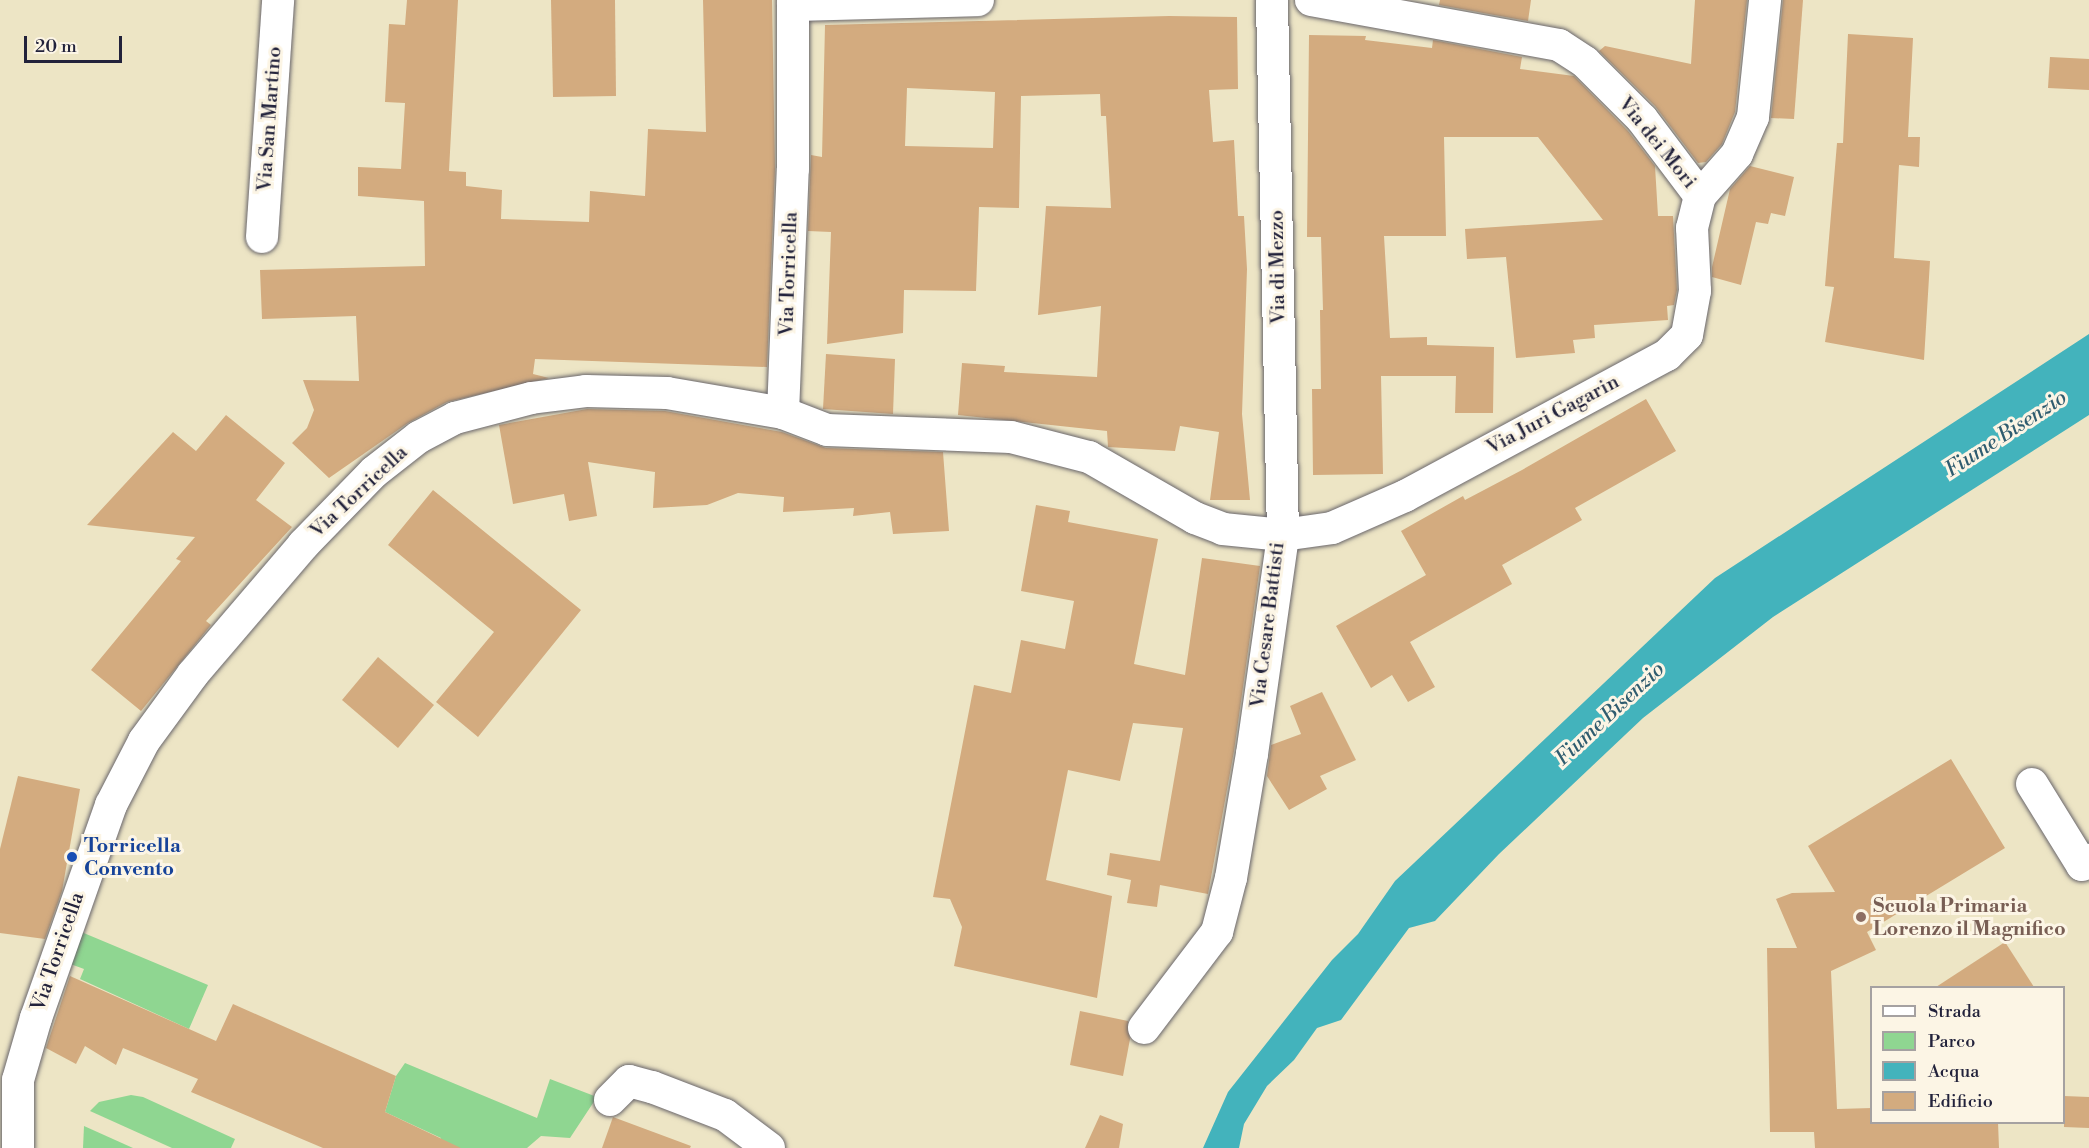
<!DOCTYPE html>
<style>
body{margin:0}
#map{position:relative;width:2089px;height:1148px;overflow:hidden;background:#ede5c5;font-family:"Libre Bodoni",serif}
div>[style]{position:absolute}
.green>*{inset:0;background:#8fd691}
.water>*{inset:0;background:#43b3bc}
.building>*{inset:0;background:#d3ab7f}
.roads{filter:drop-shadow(0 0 2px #69666b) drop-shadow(0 0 2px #69666b)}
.street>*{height:32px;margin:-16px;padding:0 16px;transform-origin:16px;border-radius:16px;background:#fff}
.dots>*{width:16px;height:16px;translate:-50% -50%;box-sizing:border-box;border:3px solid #fcf5e5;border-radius:50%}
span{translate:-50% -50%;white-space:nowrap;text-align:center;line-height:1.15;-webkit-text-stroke:6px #fcf5e5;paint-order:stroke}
.street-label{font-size:20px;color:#22223b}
.transit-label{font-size:20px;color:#164399;font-weight:700}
.left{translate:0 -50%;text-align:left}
.education-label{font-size:20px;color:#785e54;font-weight:700}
.water-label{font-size:21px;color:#2f5c6f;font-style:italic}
.legend{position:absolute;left:1870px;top:986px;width:195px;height:138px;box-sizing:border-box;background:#fcf5e5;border:2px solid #a5a1a1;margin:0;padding:8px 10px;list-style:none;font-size:18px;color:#22223b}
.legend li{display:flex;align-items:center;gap:12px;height:30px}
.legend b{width:30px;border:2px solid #a5a1a1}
.scale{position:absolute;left:24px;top:36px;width:98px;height:27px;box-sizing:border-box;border:3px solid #22223b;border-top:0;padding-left:8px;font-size:18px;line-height:21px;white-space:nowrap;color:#22223b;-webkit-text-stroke:4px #fcf5e5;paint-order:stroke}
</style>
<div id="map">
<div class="green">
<div style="clip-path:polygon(79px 931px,208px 985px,189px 1029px,80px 979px,84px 969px,65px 962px)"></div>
<div style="clip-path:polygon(405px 1063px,537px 1118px,550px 1079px,597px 1097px,570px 1138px,541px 1136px,527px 1148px,436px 1148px,441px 1138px,385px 1112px,396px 1076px)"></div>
<div style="clip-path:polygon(131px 1095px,143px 1097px,235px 1139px,231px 1148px,172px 1148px,90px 1111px,99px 1102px)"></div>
<div style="clip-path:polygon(84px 1126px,133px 1148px,83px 1148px)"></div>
</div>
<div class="water">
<div style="clip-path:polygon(2089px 334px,2089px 415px,1773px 617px,1643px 718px,1499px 854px,1435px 921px,1409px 928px,1341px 1020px,1317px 1028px,1294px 1060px,1267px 1086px,1244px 1124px,1239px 1148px,1203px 1148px,1228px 1092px,1332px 960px,1358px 934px,1395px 881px,1715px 578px)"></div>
</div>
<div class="building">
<div style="clip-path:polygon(407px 0,458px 0,449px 171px,466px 172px,466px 186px,502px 190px,501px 219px,589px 222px,590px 191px,645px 196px,648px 129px,706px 132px,703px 0,772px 0,775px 169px,767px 367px,535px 359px,533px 374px,549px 378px,447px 402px,408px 423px,329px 478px,292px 443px,307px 428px,314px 410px,303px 380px,359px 381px,356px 316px,262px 319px,260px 270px,425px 266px,424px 201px,358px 196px,358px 167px,401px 169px,405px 103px,385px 102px,389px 24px,405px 25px)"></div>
<div style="clip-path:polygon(551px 0,615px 0,616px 96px,553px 97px)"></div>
<div style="clip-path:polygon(1440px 0,1531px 0,1528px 21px,1439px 5px)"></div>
<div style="clip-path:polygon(1695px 0,1747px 0,1735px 112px,1722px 144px,1706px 162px,1698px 163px,1655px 106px,1599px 51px,1605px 46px,1691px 64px)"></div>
<div style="clip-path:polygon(1783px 0,1803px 0,1794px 119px,1771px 118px)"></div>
<div style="clip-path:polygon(evenodd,1169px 16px,1237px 17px,1238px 89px,1209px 90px,1213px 142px,1234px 140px,1238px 216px,1244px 216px,1247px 269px,1242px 414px,1250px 500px,1210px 500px,1219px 432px,1180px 426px,1175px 451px,1108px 447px,1107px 431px,958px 415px,962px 363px,1005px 366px,1004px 372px,1097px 377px,1101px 306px,1038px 315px,1046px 206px,1111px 208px,1106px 116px,1101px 116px,1100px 94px,1021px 96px,1019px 208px,979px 207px,976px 291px,904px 290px,903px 333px,827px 344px,831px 232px,808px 231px,811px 155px,822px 157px,825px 25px,1169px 16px,907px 88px,995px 92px,993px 148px,905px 146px,907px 88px)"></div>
<div style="clip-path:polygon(1848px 34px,1913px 38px,1908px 137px,1920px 137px,1919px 167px,1899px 165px,1894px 258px,1930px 261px,1924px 360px,1825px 342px,1834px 287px,1825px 286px,1837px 143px,1843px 143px)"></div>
<div style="clip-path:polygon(1309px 35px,1366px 36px,1365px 40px,1432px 48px,1433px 40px,1522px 57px,1520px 69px,1574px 76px,1628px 131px,1655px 166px,1658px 216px,1673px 216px,1677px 290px,1674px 305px,1667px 306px,1668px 320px,1594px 325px,1595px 338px,1573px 340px,1575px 353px,1516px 358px,1506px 257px,1467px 259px,1465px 229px,1603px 220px,1538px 137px,1444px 137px,1446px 236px,1384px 236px,1390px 338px,1427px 337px,1427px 345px,1494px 347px,1493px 413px,1455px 413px,1456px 376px,1381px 376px,1383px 474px,1313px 475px,1312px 389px,1321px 389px,1320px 310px,1323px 310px,1321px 237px,1307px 237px)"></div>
<div style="clip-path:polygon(2050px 57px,2089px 59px,2089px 90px,2048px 88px)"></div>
<div style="clip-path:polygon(1750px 166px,1794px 177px,1785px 216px,1771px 213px,1768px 224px,1756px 222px,1741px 285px,1712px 277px,1712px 267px,1730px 189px)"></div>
<div style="clip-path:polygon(826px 354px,895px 359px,893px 414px,823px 409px)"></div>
<div style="clip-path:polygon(1646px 399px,1676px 451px,1575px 508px,1582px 520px,1502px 565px,1512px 584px,1410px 642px,1435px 687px,1408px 702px,1392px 675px,1371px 688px,1336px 626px,1426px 575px,1401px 531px,1463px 496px,1465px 500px,1522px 470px)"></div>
<div style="clip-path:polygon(587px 409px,665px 411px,782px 432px,826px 448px,943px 452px,949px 531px,893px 534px,890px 512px,853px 516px,854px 508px,783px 512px,784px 497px,738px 493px,707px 505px,653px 508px,655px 472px,588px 462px,597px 516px,569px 521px,564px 494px,513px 504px,499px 425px)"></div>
<div style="clip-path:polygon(226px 415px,285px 463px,256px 500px,292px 527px,206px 621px,211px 625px,141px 711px,91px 670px,181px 561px,176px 559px,195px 537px,87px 525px,173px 432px,196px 451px)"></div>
<div style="clip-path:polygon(433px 490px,581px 610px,478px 737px,436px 702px,494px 632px,388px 545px)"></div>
<div style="clip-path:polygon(1036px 505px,1070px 511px,1068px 522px,1158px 539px,1134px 664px,1185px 675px,1202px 558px,1260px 566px,1234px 751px,1208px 894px,1160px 885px,1157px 907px,1127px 903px,1131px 880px,1107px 875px,1110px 853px,1160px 861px,1183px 728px,1133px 723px,1120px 781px,1068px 770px,1046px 880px,1112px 896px,1097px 998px,954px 966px,962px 927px,950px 899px,933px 897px,974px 685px,1011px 693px,1021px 640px,1065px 649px,1074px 601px,1021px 591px)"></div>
<div style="clip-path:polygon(378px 657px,434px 705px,398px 748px,342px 700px)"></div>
<div style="clip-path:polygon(1322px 692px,1356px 760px,1320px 776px,1327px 789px,1289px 810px,1267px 776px,1271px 745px,1301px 734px,1290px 706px)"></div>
<div style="clip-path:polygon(1951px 759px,2005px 848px,1867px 932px,1876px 950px,1831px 971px,1837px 1109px,1872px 1108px,1872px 1122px,1998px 1122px,1999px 1148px,1815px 1148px,1814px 1132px,1770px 1132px,1767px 948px,1797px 948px,1776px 899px,1792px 893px,1835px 892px,1808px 846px)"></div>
<div style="clip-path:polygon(18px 776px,80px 789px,62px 891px,45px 939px,0 933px,0 849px)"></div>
<div style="clip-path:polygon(2005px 942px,2034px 987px,1936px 987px)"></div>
<div style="clip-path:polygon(70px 976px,216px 1041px,233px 1004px,396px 1076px,385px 1112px,461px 1148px,323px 1148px,191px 1092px,198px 1079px,123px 1048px,116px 1065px,85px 1046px,76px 1064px,46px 1048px)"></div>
<div style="clip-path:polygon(1080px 1011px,1128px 1021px,1130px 1039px,1123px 1076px,1070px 1065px)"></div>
<div style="clip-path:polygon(2064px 1096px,2089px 1097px,2089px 1128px,2064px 1127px)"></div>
<div style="clip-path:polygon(1100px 1115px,1123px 1124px,1119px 1148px,1085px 1148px)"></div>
<div style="clip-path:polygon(613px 1117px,691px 1146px,690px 1148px,602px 1148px)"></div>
</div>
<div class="roads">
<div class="street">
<div style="left:1311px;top:0;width:252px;rotate:10.3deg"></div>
<div style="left:1559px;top:45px;width:31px;rotate:33deg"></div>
<div style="left:1585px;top:62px;width:81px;rotate:45deg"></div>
<div style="left:1642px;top:119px;width:96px;rotate:53deg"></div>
<div style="left:793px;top:5px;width:185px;rotate:-1.5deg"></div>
<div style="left:262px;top:237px;width:238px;rotate:-86.1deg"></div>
<div style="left:783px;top:413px;width:244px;rotate:-87.7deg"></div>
<div style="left:793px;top:169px;width:169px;rotate:-90deg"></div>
<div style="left:2032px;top:784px;width:95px;rotate:58.3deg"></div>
<div style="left:2082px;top:865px;width:9px;rotate:-36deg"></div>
<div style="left:1144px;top:1028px;width:121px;rotate:-52.8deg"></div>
<div style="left:1217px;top:932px;width:56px;rotate:-75.5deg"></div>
<div style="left:1231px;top:878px;width:126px;rotate:-80.4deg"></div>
<div style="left:1252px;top:754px;width:221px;rotate:-81.9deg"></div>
<div style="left:1283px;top:535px;width:535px;rotate:-91.18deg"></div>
<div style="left:610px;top:1100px;width:27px;rotate:-45deg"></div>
<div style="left:629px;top:1081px;width:24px;rotate:15deg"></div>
<div style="left:652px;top:1087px;width:78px;rotate:21deg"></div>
<div style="left:725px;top:1115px;width:55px;rotate:36.9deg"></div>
<div style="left:18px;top:1148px;width:68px;rotate:-90deg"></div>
<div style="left:18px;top:1080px;width:65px;rotate:-73.8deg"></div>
<div style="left:36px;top:1018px;width:226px;rotate:-70.6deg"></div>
<div style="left:111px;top:805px;width:72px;rotate:-62.7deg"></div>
<div style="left:144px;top:741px;width:83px;rotate:-53.8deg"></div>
<div style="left:193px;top:674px;width:170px;rotate:-49.5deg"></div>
<div style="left:303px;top:545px;width:102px;rotate:-45.8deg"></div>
<div style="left:374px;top:472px;width:57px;rotate:-37.9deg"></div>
<div style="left:419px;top:437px;width:41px;rotate:-27.8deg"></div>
<div style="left:455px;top:418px;width:79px;rotate:-14.7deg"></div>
<div style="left:531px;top:398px;width:55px;rotate:-7.3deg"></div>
<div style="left:586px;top:391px;width:81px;rotate:1.4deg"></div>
<div style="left:667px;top:393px;width:118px;rotate:9.8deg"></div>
<div style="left:783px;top:413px;width:47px;rotate:21.1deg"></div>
<div style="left:827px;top:430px;width:184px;rotate:2.2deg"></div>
<div style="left:1011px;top:437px;width:81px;rotate:14.4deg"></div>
<div style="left:1089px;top:457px;width:122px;rotate:29.9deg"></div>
<div style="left:1195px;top:518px;width:30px;rotate:21deg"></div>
<div style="left:1223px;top:529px;width:60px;rotate:5.7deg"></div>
<div style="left:1283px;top:535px;width:49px;rotate:-8.1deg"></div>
<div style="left:1332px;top:528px;width:80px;rotate:-23.7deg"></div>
<div style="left:1405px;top:496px;width:298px;rotate:-28.3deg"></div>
<div style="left:1667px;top:355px;width:28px;rotate:-45deg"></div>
<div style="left:1687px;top:335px;width:45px;rotate:-79.7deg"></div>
<div style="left:1695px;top:291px;width:63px;rotate:-92.7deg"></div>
<div style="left:1692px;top:228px;width:33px;rotate:-76deg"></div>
<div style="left:1700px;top:196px;width:56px;rotate:-48.6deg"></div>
<div style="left:1737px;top:154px;width:40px;rotate:-66.6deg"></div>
<div style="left:1753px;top:117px;width:118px;rotate:-84.1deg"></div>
</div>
</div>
<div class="dots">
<div style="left:72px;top:857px;background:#1a4fb4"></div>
<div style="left:1861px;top:917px;background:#8d6e63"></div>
</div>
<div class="street-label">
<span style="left:270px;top:119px;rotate:-86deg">Via San Martino</span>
<span style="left:1657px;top:143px;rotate:51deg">Via dei Mori</span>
<span style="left:1278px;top:267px;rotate:-91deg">Via di Mezzo</span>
<span style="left:789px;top:274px;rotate:-88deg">Via Torricella</span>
<span style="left:1553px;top:415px;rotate:-28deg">Via Juri Gagarin</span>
<span style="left:359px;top:492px;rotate:-43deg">Via Torricella</span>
<span style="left:1268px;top:625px;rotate:-83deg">Via Cesare Battisti</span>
<span style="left:58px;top:952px;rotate:-71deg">Via Torricella</span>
</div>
<div class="transit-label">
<span class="left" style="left:84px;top:858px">Torricella<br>Convento</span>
</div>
<div class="education-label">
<span class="left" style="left:1873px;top:918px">Scuola Primaria<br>Lorenzo il Magnifico</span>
</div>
<div class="water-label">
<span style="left:2006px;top:434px;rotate:-33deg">Fiume Bisenzio</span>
<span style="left:1610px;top:714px;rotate:-43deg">Fiume Bisenzio</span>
</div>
<ul class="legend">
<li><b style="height:8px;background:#fff"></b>Strada</li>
<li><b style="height:16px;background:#8fd691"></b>Parco</li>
<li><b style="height:16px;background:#43b3bc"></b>Acqua</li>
<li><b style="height:16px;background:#d3ab7f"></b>Edificio</li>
</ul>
<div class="scale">20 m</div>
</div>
